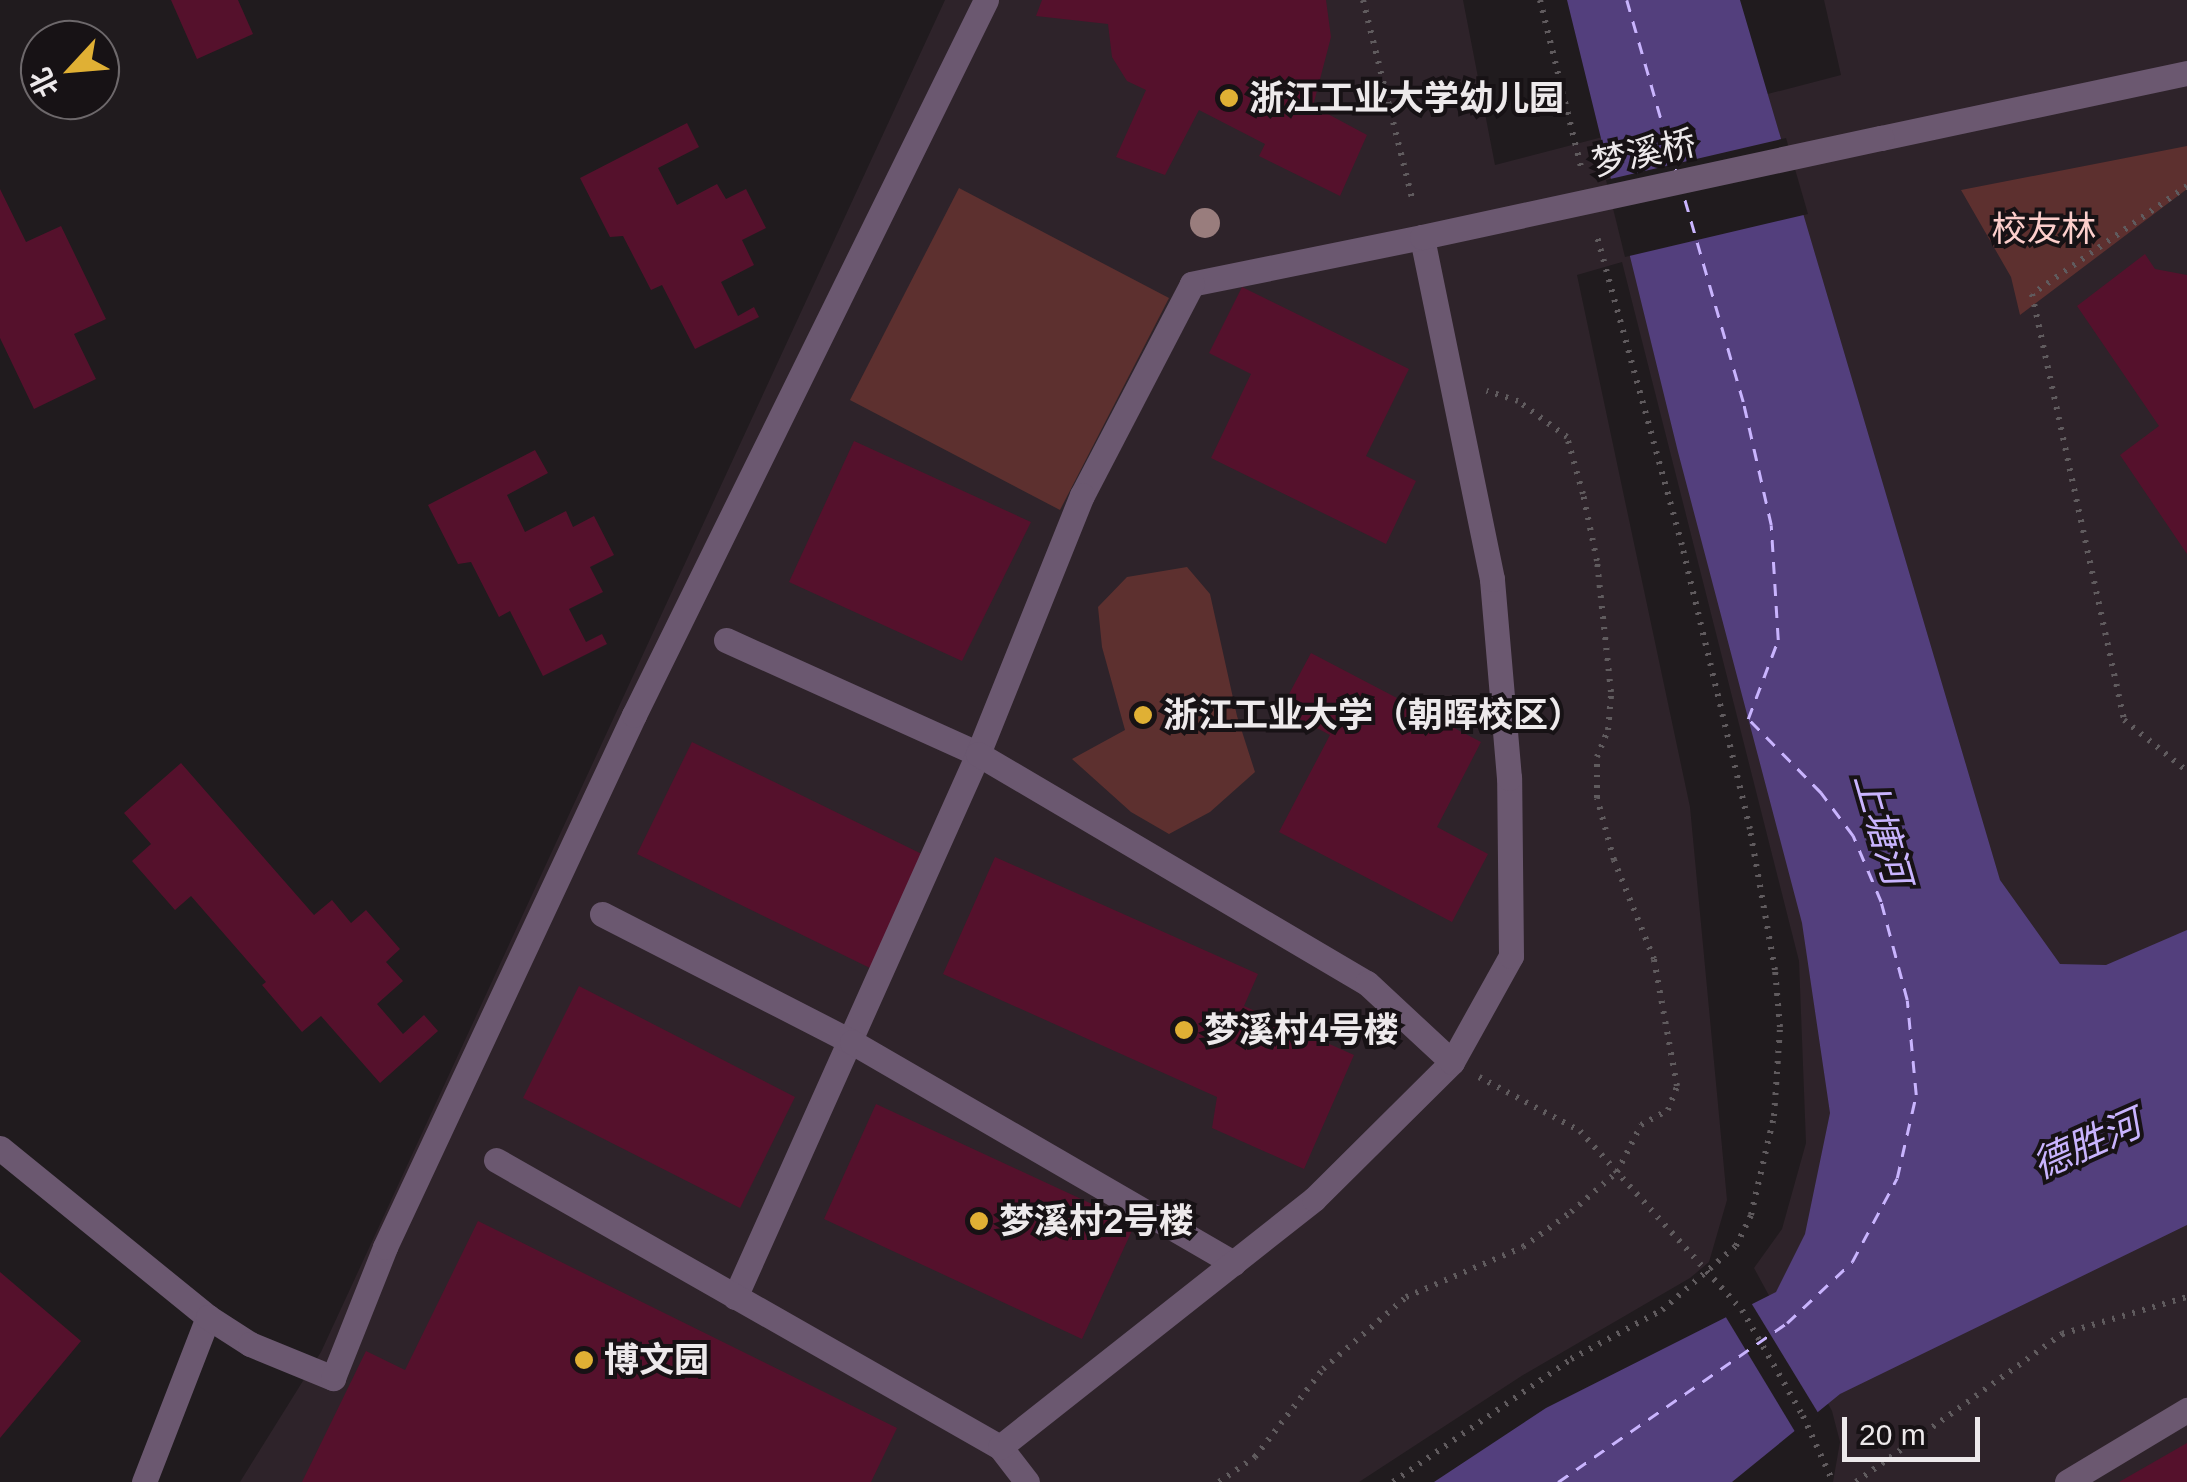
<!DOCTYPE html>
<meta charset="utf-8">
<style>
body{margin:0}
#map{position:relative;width:2187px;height:1482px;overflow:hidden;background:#201b1e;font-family:Helvetica,"Noto Sans SC",sans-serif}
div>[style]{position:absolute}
.built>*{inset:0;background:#2e232a}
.green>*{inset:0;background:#5d302f}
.water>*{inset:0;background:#533f7d}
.pier>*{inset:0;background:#201b1e}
.ferry>*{height:2.5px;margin-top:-1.25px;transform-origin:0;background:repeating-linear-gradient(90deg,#c9b4fe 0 12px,transparent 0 22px)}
.building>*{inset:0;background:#55112c}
.path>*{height:6px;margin-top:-3px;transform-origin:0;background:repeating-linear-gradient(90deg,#605b5e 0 2.5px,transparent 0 10.5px)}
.minor>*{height:25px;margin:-12.5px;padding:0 12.5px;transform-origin:12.5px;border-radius:12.5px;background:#6b5870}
.minor-bridge>*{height:25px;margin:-12.5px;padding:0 12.5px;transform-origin:12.5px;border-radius:12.5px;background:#6b5870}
.trees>*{width:30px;height:30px;margin:-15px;border-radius:50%;background:#997d7d}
.dots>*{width:28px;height:28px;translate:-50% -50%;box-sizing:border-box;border:5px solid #171215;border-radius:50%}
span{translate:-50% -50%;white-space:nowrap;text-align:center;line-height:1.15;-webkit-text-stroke:8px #171215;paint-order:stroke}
.poi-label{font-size:35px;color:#ede9eb;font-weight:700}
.left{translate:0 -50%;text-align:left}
.street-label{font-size:35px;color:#ede9eb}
.park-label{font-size:35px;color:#fccecb}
.water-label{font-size:38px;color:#c9b4fe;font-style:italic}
.north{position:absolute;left:20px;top:20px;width:100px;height:100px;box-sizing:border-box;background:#171215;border:2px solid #6d686b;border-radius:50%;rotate:244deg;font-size:28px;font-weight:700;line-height:40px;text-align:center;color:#ede9eb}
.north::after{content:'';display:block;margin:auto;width:35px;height:45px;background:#e0b034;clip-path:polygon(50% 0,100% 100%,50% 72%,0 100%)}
.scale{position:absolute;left:1842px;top:1417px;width:138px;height:45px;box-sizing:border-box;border:5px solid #ede9eb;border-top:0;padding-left:12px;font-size:30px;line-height:35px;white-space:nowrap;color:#ede9eb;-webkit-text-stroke:8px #171215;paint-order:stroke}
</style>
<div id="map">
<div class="built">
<div style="clip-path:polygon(945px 0,1463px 0,1495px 165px,1841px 75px,1824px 0,2187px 0,2187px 1482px,1833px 1482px,1840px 1442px,1832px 1411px,1754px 1268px,1782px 1229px,1806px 1143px,1799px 961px,1622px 262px,1577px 275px,1690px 807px,1727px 1200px,1709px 1262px,1690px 1278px,1523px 1375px,1359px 1482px,240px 1482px,321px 1352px)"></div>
</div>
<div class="green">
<div style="clip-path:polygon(2187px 146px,2187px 189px,2020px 315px,2011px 277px,1961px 190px)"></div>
<div style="clip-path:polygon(959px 188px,1169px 298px,1060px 510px,850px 400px)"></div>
<div style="clip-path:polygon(1187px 567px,1210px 594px,1237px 716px,1255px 772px,1210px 812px,1169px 834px,1131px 812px,1072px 759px,1125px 730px,1102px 647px,1098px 607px,1127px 577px)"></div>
</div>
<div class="water">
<div style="clip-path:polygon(1567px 0,1740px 0,2000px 880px,2060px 964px,2106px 965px,2187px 930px,2187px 1225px,1840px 1394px,1732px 1482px,1434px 1482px,1546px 1408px,1776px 1292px,1805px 1234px,1830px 1113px,1802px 923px,1678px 452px)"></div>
</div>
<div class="pier">
<div style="clip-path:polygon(1786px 138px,1808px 214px,1625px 257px,1606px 180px)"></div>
<div style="clip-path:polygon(1750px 1301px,1820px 1416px,1797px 1435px,1724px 1314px)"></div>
</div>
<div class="ferry">
<div style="left:1627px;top:0;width:178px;rotate:74deg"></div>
<div style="left:1558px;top:1482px;width:279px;rotate:-34.8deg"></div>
<div style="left:1787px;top:1323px;width:89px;rotate:-43.2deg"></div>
<div style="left:1852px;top:1262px;width:95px;rotate:-61.8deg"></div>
<div style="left:1897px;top:1178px;width:85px;rotate:-77.1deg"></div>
<div style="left:1916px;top:1095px;width:95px;rotate:-95.4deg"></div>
<div style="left:1907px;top:1000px;width:101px;rotate:-104.9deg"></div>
<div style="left:1881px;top:902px;width:72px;rotate:-113deg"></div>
<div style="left:1853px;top:836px;width:54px;rotate:-126.7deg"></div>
<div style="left:1821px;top:793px;width:104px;rotate:-134.6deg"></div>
<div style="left:1748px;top:719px;width:85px;rotate:-69.2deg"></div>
<div style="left:1778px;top:640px;width:115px;rotate:-93.5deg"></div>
<div style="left:1771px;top:525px;width:126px;rotate:-102.8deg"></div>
<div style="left:1743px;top:402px;width:216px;rotate:-106.1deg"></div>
</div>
<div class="building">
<div style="clip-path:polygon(171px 0,238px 0,253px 34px,197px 59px)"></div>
<div style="clip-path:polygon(1042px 0,1326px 0,1331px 37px,1313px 106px,1367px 135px,1340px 196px,1259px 156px,1265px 144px,1199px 110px,1165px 175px,1116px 157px,1146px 90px,1127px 81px,1112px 57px,1108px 24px,1036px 16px)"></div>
<div style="clip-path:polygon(687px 123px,699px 147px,658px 168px,677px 205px,717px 184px,726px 199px,746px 189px,766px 228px,742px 240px,754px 265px,721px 282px,738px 316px,754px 307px,759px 317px,695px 349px,662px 285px,651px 290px,623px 236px,610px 237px,580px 178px)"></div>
<div style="clip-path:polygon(0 189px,26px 242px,61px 226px,106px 319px,74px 334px,96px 379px,34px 409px,0 338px)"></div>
<div style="clip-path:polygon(2145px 254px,2155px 269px,2187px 275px,2187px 554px,2120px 455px,2159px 426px,2077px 306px)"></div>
<div style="clip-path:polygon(1242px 287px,1409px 369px,1366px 456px,1416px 481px,1386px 544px,1211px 458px,1251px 374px,1209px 353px)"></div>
<div style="clip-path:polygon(854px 441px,1031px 522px,962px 661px,789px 582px)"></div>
<div style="clip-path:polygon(535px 450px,548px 473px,507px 495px,525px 532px,566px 511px,573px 527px,594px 516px,614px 555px,590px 567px,603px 592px,569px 609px,586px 642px,602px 634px,607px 644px,543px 676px,510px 611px,499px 617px,471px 562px,458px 564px,428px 505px)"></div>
<div style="clip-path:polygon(1311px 653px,1481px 742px,1437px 827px,1488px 854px,1452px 922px,1279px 832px,1330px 735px,1281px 709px)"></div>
<div style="clip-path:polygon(692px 742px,928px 857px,874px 970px,637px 854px)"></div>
<div style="clip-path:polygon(181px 763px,314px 915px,332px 900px,351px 923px,366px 910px,400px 949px,386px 962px,403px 981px,377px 1004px,403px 1034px,424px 1015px,438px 1031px,380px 1083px,321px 1016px,302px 1032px,262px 985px,266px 982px,191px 896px,175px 910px,132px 861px,151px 844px,124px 813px)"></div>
<div style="clip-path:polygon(995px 857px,1258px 974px,1244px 1006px,1354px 1055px,1304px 1169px,1212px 1128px,1217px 1097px,943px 974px)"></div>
<div style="clip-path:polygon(579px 986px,795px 1097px,740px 1208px,523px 1098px)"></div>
<div style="clip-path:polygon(876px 1104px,1135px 1224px,1082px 1339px,824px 1219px)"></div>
<div style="clip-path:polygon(478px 1221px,897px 1428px,871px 1482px,302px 1482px,366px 1351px,405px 1370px)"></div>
<div style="clip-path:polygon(0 1272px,81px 1341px,0 1438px)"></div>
<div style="clip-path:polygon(2187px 1443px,2187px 1482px,2119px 1482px)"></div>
</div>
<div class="path">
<div style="left:1363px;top:0;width:208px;rotate:76.1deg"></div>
<div style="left:1540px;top:0;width:172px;rotate:76.2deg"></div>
<div style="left:2187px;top:186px;width:189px;rotate:145.1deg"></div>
<div style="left:2032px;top:294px;width:436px;rotate:77.8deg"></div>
<div style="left:2124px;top:720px;width:81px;rotate:39deg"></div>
<div style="left:1479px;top:1077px;width:115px;rotate:28.1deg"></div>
<div style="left:1580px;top:1131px;width:241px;rotate:47.9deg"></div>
<div style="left:1742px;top:1310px;width:122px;rotate:60.1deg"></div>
<div style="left:1803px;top:1416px;width:72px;rotate:65.6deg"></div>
<div style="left:1219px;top:1482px;width:44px;rotate:-34.8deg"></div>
<div style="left:1255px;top:1457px;width:111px;rotate:-52.3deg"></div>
<div style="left:1323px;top:1369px;width:110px;rotate:-40.9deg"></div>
<div style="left:1406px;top:1297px;width:127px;rotate:-23.1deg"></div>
<div style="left:1523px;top:1247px;width:59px;rotate:-36.1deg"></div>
<div style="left:1571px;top:1212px;width:61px;rotate:-41deg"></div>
<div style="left:1617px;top:1172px;width:53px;rotate:-62.9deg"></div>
<div style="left:1641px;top:1125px;width:31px;rotate:-29deg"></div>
<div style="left:1668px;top:1110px;width:26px;rotate:-69deg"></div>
<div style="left:1677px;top:1086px;width:129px;rotate:-100.3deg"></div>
<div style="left:1654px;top:959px;width:107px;rotate:-112deg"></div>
<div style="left:1614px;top:860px;width:64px;rotate:-105.3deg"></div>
<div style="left:1597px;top:798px;width:41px;rotate:-90deg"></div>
<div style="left:1597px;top:757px;width:29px;rotate:-68deg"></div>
<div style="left:1608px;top:730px;width:38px;rotate:-85deg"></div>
<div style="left:1611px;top:692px;width:132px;rotate:-96.1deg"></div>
<div style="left:1597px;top:561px;width:68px;rotate:-101.8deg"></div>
<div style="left:1583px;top:494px;width:59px;rotate:-105.7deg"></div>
<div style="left:1567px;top:437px;width:61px;rotate:-143.7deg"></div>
<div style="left:1518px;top:401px;width:33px;rotate:-162deg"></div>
<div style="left:1393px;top:1482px;width:216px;rotate:-34.6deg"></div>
<div style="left:1571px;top:1359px;width:103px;rotate:-28.3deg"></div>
<div style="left:1662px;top:1310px;width:98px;rotate:-40.9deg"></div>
<div style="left:1736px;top:1246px;width:34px;rotate:-64deg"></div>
<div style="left:1751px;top:1215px;width:102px;rotate:-76.9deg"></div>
<div style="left:1774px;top:1116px;width:89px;rotate:-86.1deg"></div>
<div style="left:1780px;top:1027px;width:57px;rotate:-95deg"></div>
<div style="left:1775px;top:970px;width:143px;rotate:-100.1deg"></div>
<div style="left:1750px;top:829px;width:292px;rotate:-103.5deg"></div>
<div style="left:1682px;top:545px;width:324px;rotate:-105.4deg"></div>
<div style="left:1856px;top:1482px;width:254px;rotate:-35.7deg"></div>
<div style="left:2062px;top:1334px;width:130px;rotate:-16.5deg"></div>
</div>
<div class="minor">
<div style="left:1881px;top:138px;width:313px;rotate:-12deg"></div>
<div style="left:726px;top:640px;width:277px;rotate:24.3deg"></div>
<div style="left:978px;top:754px;width:595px;rotate:114.11deg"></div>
<div style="left:602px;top:914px;width:281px;rotate:27.1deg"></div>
<div style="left:852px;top:1042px;width:441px;rotate:30.1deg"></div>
<div style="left:0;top:1148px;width:268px;rotate:39.1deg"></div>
<div style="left:208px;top:1317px;width:177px;rotate:111.2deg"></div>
<div style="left:496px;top:1160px;width:580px;rotate:29.66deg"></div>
<div style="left:208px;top:1317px;width:50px;rotate:32.7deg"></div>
<div style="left:250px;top:1344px;width:90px;rotate:22.3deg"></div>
<div style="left:333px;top:1378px;width:141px;rotate:-68.3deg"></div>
<div style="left:385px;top:1247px;width:587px;rotate:-64.92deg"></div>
<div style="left:634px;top:715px;width:797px;rotate:-63.79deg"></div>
<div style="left:1027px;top:1482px;width:44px;rotate:-127.6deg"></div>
<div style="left:1000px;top:1447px;width:400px;rotate:-38.3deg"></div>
<div style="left:1314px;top:1199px;width:194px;rotate:-44.8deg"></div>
<div style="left:1452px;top:1062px;width:121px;rotate:-60.9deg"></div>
<div style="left:1511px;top:956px;width:178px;rotate:-90.6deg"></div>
<div style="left:1509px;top:778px;width:200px;rotate:-94.9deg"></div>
<div style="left:1492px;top:579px;width:349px;rotate:-101.6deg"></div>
<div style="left:1422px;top:237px;width:235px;rotate:168.5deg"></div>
<div style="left:1192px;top:284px;width:238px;rotate:117.5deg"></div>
<div style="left:1082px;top:495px;width:279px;rotate:111.9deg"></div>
<div style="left:978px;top:754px;width:451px;rotate:30.5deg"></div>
<div style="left:1367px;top:983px;width:116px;rotate:42.9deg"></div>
<div style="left:2067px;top:1482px;width:140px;rotate:-31deg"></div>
</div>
<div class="minor-bridge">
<div style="left:1422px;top:237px;width:470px;rotate:-12.2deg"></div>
</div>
<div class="trees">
<div style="left:1205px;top:223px"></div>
</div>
<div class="dots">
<div style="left:1229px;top:98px;background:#e0b034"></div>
<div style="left:1143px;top:715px;background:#e0b034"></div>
<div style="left:1184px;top:1030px;background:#e0b034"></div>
<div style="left:979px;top:1221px;background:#e0b034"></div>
<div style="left:584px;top:1360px;background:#e0b034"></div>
</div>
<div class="poi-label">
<span class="left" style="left:1249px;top:98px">浙江工业大学幼儿园</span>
<span class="left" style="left:1163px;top:715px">浙江工业大学（朝晖校区）</span>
<span class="left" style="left:1204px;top:1030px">梦溪村4号楼</span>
<span class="left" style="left:999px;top:1221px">梦溪村2号楼</span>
<span class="left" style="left:604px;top:1360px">博文园</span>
</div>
<div class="street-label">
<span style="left:1644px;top:153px;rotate:-12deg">梦溪桥</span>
</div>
<div class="park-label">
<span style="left:2044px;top:229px">校友林</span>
</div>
<div class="water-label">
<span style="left:1882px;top:829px;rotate:74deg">上塘河</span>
<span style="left:2087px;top:1145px;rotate:-24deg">德胜河</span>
</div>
<div class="north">北</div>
<div class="scale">20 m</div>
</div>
